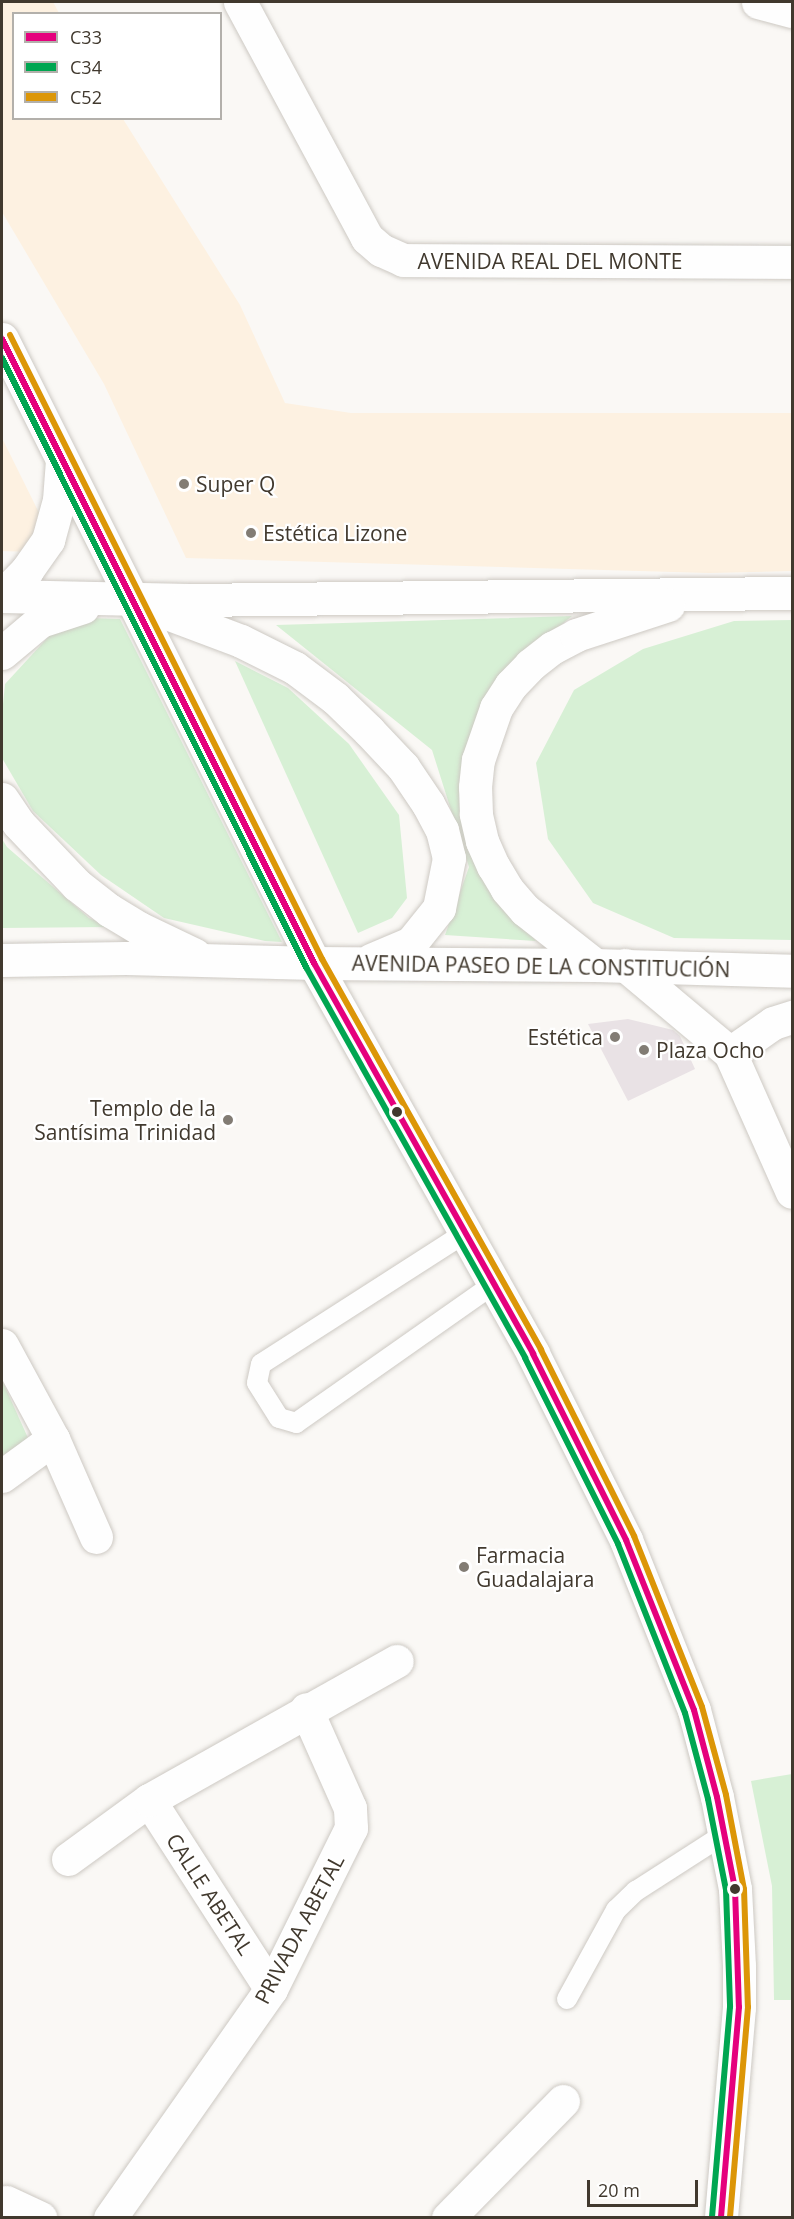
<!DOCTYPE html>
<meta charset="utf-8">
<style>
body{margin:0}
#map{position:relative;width:794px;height:2219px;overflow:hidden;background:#faf8f5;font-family:"Open Sans",sans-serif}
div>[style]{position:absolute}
.built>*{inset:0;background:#fdf1e1}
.green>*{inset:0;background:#d7f0d5}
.building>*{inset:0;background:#e9e2e5}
.roads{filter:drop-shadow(0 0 2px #cdc9c3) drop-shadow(0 0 2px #cdc9c3)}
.lane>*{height:20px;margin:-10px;padding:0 10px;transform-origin:10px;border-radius:10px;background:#fefefe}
.street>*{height:33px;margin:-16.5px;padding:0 16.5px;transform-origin:16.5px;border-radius:16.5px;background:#fefefe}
.secondary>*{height:33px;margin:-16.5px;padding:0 16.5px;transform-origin:16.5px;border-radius:16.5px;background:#fefefe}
.bus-1>*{height:6px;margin:-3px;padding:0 3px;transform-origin:3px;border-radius:3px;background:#e5007d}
.bus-2>*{height:6px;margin:-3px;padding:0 3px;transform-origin:3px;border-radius:3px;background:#00a651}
.bus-3>*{height:6px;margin:-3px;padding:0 3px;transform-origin:3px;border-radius:3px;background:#dc9607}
.dots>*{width:16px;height:16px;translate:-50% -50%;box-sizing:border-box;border:3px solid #fff;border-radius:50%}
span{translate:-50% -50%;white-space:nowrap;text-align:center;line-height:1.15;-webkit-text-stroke:4.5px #fff;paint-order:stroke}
.street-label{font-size:21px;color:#41392e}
.poi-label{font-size:21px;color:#41392e}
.left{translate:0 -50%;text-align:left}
.right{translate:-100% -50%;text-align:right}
.frame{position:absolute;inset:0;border:3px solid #41392e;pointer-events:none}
.legend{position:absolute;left:12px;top:12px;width:210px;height:108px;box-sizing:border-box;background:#fff;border:2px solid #b3b0ab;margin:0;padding:8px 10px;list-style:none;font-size:18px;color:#41392e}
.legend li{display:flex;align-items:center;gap:12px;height:30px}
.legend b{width:30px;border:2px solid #b3b0ab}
.scale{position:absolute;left:587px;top:2180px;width:111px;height:27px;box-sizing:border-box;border:3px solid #41392e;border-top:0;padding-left:8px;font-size:18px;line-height:21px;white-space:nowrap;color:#41392e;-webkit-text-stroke:4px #fff;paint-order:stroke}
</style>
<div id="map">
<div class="built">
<div style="clip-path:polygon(2px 2px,53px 2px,59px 13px,14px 14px,14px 118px,123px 119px,240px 305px,285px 403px,351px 413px,792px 413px,792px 571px,709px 573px,186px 558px,104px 384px,2px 212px)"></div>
<div style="clip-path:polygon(2px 438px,59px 553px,2px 551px)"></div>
</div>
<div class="green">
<div style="clip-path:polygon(572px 616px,506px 669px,464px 759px,486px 877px,536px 941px,445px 935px,469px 867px,432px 750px,276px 625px)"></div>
<div style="clip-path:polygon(88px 618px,120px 619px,282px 942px,265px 941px,164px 918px,101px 875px,33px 811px,2px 758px,2px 714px,5px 684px,51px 634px)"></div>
<div style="clip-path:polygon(792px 620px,792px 940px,674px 938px,593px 903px,548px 839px,536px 763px,574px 690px,643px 649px,734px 621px)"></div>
<div style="clip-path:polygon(235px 661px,288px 688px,349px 744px,399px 815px,407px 898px,392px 918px,358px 933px)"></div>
<div style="clip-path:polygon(2px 839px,7px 847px,89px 918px,110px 927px,2px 928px)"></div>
<div style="clip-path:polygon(2px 1380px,28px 1438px,2px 1457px)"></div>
<div style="clip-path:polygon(792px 1774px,792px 2000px,774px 2000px,772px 1886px,751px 1781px)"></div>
</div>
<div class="building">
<div style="clip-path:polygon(628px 1019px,673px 1030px,680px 1036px,695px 1069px,628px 1101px,588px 1024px)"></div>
</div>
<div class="roads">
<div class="lane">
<div style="left:465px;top:1233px;width:242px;rotate:147.3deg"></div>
<div style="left:261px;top:1364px;width:19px;rotate:102deg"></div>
<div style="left:257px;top:1383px;width:41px;rotate:57.8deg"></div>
<div style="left:279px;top:1418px;width:18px;rotate:16deg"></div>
<div style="left:296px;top:1423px;width:242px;rotate:-35.1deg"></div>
<div style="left:567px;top:1999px;width:102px;rotate:-61.2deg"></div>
<div style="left:616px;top:1910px;width:28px;rotate:-44deg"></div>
<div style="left:636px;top:1891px;width:103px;rotate:-32.8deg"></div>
</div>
<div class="street">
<div style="left:240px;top:2px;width:268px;rotate:61.7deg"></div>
<div style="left:367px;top:238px;width:18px;rotate:41deg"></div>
<div style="left:381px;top:250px;width:24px;rotate:24deg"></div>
<div style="left:403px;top:260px;width:389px;rotate:0.3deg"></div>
<div style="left:758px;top:2px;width:35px;rotate:15deg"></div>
<div style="left:625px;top:965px;width:137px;rotate:40deg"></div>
<div style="left:730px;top:1053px;width:152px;rotate:66deg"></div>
<div style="left:730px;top:1053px;width:52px;rotate:-34.9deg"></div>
<div style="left:773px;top:1023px;width:20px;rotate:-18deg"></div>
<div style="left:2px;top:1345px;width:107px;rotate:61.5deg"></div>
<div style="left:53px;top:1439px;width:107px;rotate:66.3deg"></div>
<div style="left:2px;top:1476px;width:63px;rotate:-36deg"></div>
<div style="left:149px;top:1800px;width:225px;rotate:57.2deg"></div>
<div style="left:68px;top:1859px;width:100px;rotate:-36.1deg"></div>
<div style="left:149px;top:1800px;width:284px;rotate:-29.3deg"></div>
<div style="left:6px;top:2202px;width:38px;rotate:25deg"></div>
<div style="left:110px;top:2218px;width:280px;rotate:-54.9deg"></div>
<div style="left:271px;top:1989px;width:180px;rotate:-63.6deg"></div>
<div style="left:351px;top:1828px;width:20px;rotate:-93deg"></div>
<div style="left:350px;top:1808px;width:108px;rotate:-114deg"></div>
<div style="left:448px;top:2218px;width:164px;rotate:-45.5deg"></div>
</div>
<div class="secondary">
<div style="left:2px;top:339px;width:698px;rotate:63.43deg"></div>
<div style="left:314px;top:963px;width:448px;rotate:60.7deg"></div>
<div style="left:533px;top:1354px;width:208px;rotate:63.4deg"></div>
<div style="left:626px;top:1540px;width:183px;rotate:68.2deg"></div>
<div style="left:694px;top:1710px;width:90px;rotate:75.2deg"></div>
<div style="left:717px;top:1797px;width:94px;rotate:78.9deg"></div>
<div style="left:735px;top:1889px;width:77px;rotate:87deg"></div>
<div style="left:739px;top:1966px;width:41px;rotate:90deg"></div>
<div style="left:739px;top:2007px;width:212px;rotate:94.9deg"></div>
<div style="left:2px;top:596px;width:187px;rotate:1.2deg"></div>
<div style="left:189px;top:600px;width:603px;rotate:-0.67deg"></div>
<div style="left:2px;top:596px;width:36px;rotate:-46deg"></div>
<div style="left:27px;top:570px;width:37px;rotate:-55deg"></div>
<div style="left:48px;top:540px;width:41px;rotate:-74.6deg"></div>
<div style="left:59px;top:500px;width:40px;rotate:-85.7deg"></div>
<div style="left:151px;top:607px;width:96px;rotate:20.7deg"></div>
<div style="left:241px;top:641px;width:60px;rotate:26.6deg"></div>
<div style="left:295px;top:668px;width:50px;rotate:36.9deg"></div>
<div style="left:335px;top:698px;width:47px;rotate:44.1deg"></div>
<div style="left:369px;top:731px;width:50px;rotate:46.6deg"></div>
<div style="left:403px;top:767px;width:45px;rotate:56deg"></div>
<div style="left:428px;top:804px;width:30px;rotate:62deg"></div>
<div style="left:442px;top:830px;width:29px;rotate:76deg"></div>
<div style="left:449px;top:858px;width:51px;rotate:101.3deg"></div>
<div style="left:439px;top:908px;width:45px;rotate:128.7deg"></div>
<div style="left:411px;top:943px;width:43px;rotate:157deg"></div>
<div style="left:2px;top:653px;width:50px;rotate:-40.1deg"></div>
<div style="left:40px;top:621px;width:45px;rotate:-18deg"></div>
<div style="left:2px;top:799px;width:29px;rotate:56deg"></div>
<div style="left:18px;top:823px;width:86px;rotate:46.4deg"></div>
<div style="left:77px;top:885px;width:41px;rotate:38deg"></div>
<div style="left:109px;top:910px;width:35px;rotate:31deg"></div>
<div style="left:139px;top:928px;width:62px;rotate:25.7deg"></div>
<div style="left:2px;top:960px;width:124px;rotate:-0.9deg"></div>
<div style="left:126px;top:958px;width:188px;rotate:1.5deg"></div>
<div style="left:314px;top:963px;width:281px;rotate:0.4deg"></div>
<div style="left:595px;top:965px;width:197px;rotate:1.7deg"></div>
<div style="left:595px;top:965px;width:89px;rotate:-141.8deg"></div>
<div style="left:525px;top:910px;width:28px;rotate:-131deg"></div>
<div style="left:507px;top:889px;width:27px;rotate:-121deg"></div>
<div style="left:493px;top:866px;width:27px;rotate:-114deg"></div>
<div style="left:482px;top:841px;width:28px;rotate:-103deg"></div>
<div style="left:476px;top:814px;width:27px;rotate:-92deg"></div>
<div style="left:475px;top:787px;width:27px;rotate:-84deg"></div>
<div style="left:478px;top:760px;width:55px;rotate:-70.9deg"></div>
<div style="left:496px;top:708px;width:27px;rotate:-57deg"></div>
<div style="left:511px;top:685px;width:28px;rotate:-46deg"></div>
<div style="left:530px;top:665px;width:28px;rotate:-38deg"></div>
<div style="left:552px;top:648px;width:27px;rotate:-28deg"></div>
<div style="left:576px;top:635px;width:97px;rotate:-18.1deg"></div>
</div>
</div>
<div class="bus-1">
<div style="left:2px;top:339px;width:698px;rotate:63.43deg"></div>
<div style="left:314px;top:963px;width:448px;rotate:60.7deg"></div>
<div style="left:533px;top:1354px;width:208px;rotate:63.4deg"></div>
<div style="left:626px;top:1540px;width:183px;rotate:68.2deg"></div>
<div style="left:694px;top:1710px;width:90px;rotate:75.2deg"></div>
<div style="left:717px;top:1797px;width:94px;rotate:78.9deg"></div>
<div style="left:735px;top:1889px;width:118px;rotate:88.1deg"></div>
<div style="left:739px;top:2007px;width:212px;rotate:94.9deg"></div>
</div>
<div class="bus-2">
<div style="left:2px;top:358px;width:681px;rotate:63.47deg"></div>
<div style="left:306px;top:967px;width:448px;rotate:60.7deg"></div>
<div style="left:525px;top:1358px;width:208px;rotate:63.4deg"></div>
<div style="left:618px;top:1544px;width:182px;rotate:68.4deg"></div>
<div style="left:685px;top:1713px;width:89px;rotate:75deg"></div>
<div style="left:708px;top:1799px;width:93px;rotate:78.8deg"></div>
<div style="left:726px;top:1890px;width:117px;rotate:88deg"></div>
<div style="left:730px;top:2007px;width:211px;rotate:94.9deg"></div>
</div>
<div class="bus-3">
<div style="left:10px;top:335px;width:698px;rotate:63.43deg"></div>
<div style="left:322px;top:959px;width:448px;rotate:60.7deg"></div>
<div style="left:541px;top:1350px;width:208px;rotate:63.4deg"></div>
<div style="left:634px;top:1536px;width:184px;rotate:68.3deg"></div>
<div style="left:702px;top:1707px;width:91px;rotate:74.7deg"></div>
<div style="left:726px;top:1795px;width:96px;rotate:79.2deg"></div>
<div style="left:744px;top:1889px;width:118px;rotate:88.1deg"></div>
<div style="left:748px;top:2007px;width:212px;rotate:94.9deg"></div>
</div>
<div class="dots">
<div style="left:184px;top:484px;background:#827c74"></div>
<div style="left:251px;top:533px;background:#827c74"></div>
<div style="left:615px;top:1037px;background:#827c74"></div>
<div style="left:644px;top:1050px;background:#827c74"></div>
<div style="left:397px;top:1112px;background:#41392e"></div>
<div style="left:228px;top:1120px;background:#827c74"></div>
<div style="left:464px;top:1567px;background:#827c74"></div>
<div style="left:735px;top:1889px;background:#41392e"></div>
</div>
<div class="street-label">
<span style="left:550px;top:261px">AVENIDA REAL DEL MONTE</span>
<span style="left:541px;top:966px;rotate:1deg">AVENIDA PASEO DE LA CONSTITUCIÓN</span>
<span style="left:210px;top:1894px;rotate:57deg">CALLE ABETAL</span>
<span style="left:299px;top:1929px;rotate:-62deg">PRIVADA ABETAL</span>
</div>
<div class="poi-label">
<span class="left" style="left:196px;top:484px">Super Q</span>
<span class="left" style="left:263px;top:533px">Estética Lizone</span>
<span class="right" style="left:603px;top:1037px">Estética</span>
<span class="left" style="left:656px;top:1050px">Plaza Ocho</span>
<span class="right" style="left:216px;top:1120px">Templo de la<br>Santísima Trinidad</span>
<span class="left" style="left:476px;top:1567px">Farmacia<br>Guadalajara</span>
</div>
<div class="frame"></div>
<ul class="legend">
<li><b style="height:8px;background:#e5007d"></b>C33</li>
<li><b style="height:8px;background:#00a651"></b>C34</li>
<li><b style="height:8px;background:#dc9607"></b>C52</li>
</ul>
<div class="scale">20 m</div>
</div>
